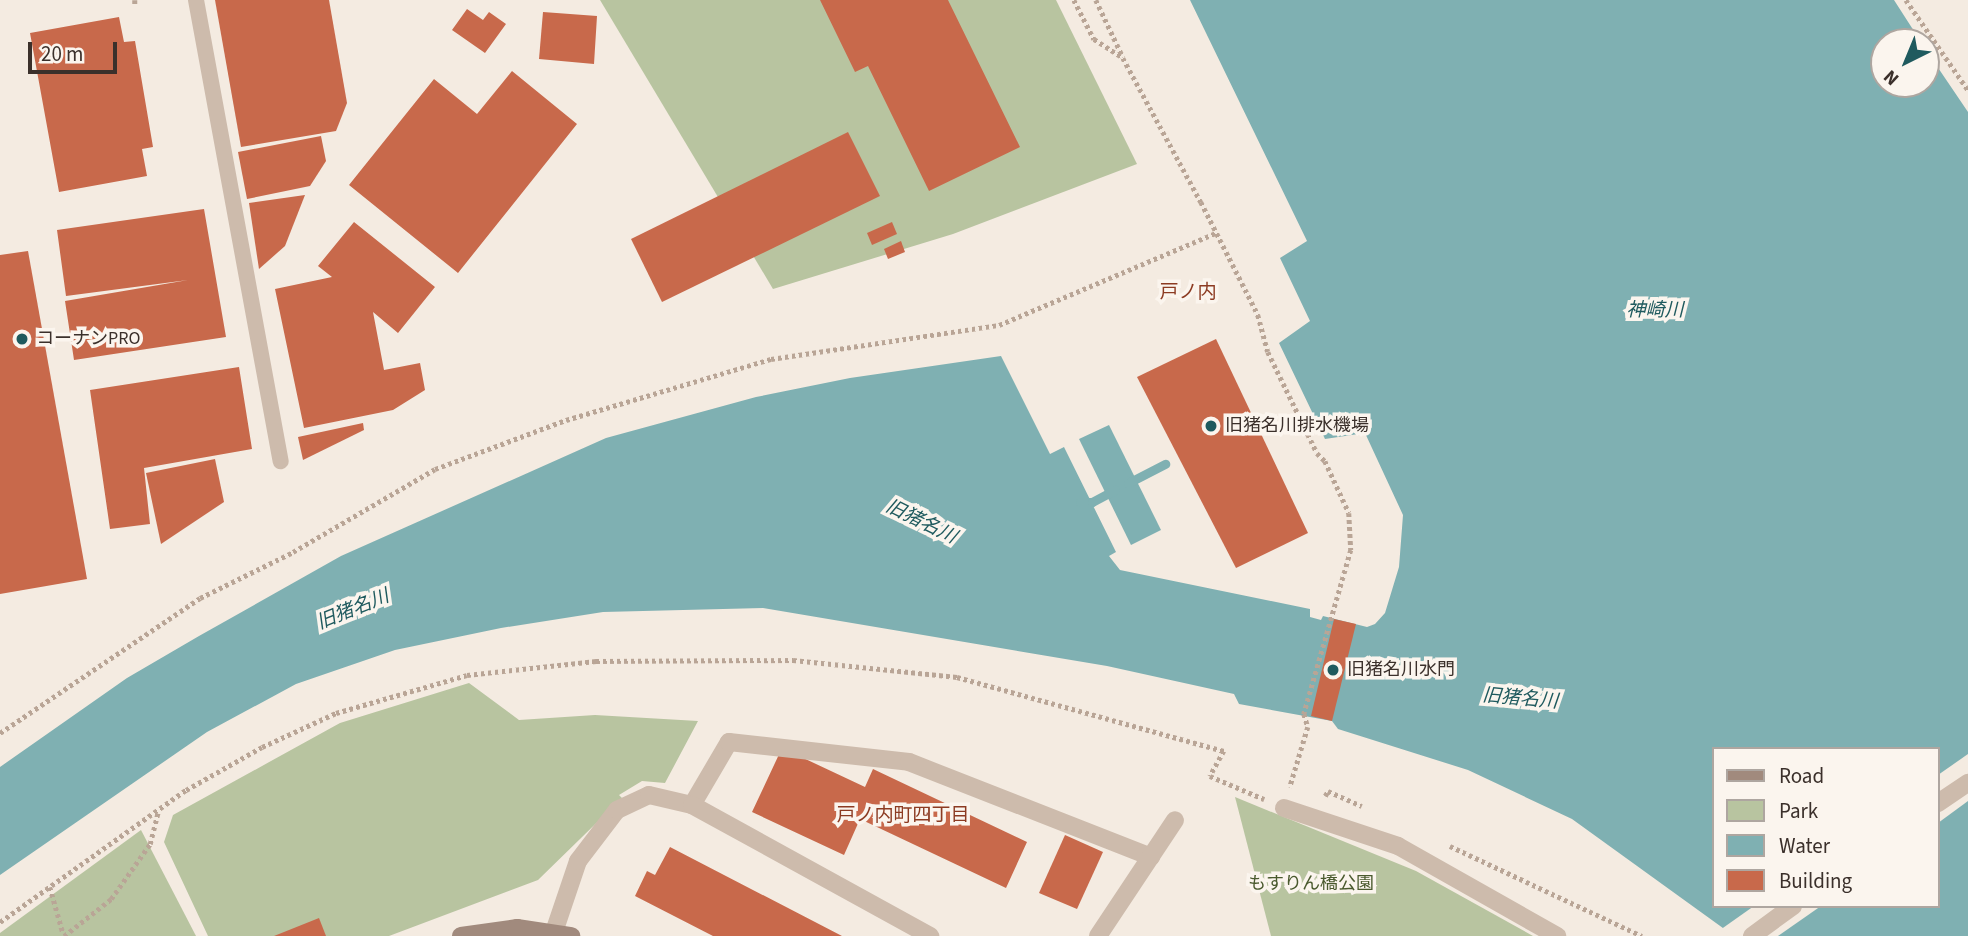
<!DOCTYPE html>
<meta charset="utf-8">
<style>
body{margin:0}
#map{position:relative;width:1968px;height:936px;overflow:hidden;background:#f4ebe1;font-family:"Source Sans 3","Noto Sans JP",sans-serif}
div>[style]{position:absolute}
.green>*{inset:0;background:#b8c4a0}
.water>*{inset:0;background:#7fb0b2}
.pier>*{inset:0;background:#f4ebe1}
.stream>*{height:9px;margin:-4.5px;padding:0 4.5px;transform-origin:4.5px;border-radius:4.5px;background:#7fb0b2}
.building>*{inset:0;background:#c8694b}
.path>*{height:4.5px;margin-top:-2.25px;transform-origin:0;background:repeating-linear-gradient(90deg,#b9a596 0 3.5px,transparent 0 7px)}
.lane>*{height:16px;margin:-8px;padding:0 8px;transform-origin:8px;border-radius:8px;background:#cdbbac}
.street>*{height:18px;margin:-9px;padding:0 9px;transform-origin:9px;border-radius:9px;background:#cdbbac}
.secondary>*{height:18px;margin:-9px;padding:0 9px;transform-origin:9px;border-radius:9px;background:#a18a7d}
.dots>*{width:19px;height:19px;translate:-50% -50%;box-sizing:border-box;border:4px solid #fbf5ee;border-radius:50%}
span{translate:-50% -50%;white-space:nowrap;text-align:center;line-height:1.15;-webkit-text-stroke:7px #fbf5ee;paint-order:stroke}
.poi-label{font-size:18px;color:#3b302b}
.left{translate:0 -50%;text-align:left}
.park-label{font-size:18px;color:#4a5a2e}
.neighbourhood-label{font-size:19px;color:#8c3b22}
.water-label{font-size:19px;color:#1f5a5e;font-style:italic}
.legend{position:absolute;left:1712px;top:747px;width:228px;height:161px;box-sizing:border-box;background:#fbf5ee;border:2px solid #aea6a0;margin:0;padding:9px 12px;list-style:none;font-size:21px;color:#3b302b}
.legend li{display:flex;align-items:center;gap:14px;height:35px}
.legend b{width:35px;border:2px solid #aea6a0}
.north{position:absolute;left:1870px;top:28px;width:70px;height:70px;box-sizing:border-box;background:#fbf5ee;border:2px solid #aea6a0;border-radius:50%;rotate:223deg;font-size:19px;font-weight:700;line-height:28px;text-align:center;color:#3b302b}
.north::after{content:'';display:block;margin:auto;width:24px;height:32px;background:#1f5a5e;clip-path:polygon(50% 0,100% 100%,50% 72%,0 100%)}
.scale{position:absolute;left:28px;top:42px;width:89px;height:32px;box-sizing:border-box;border:4px solid #3b302b;border-top:0;padding-left:9px;font-size:21px;line-height:24px;white-space:nowrap;color:#3b302b;-webkit-text-stroke:5px #fbf5ee;paint-order:stroke}
</style>
<div id="map">
<div class="green">
<div style="clip-path:polygon(600px 0,1056px 0,1137px 164px,953px 234px,773px 289px)"></div>
<div style="clip-path:polygon(469px 683px,519px 720px,595px 715px,698px 721px,665px 783px,642px 781px,619px 795px,622px 798px,538px 880px,389px 936px,208px 936px,164px 842px,173px 815px,340px 723px)"></div>
<div style="clip-path:polygon(1235px 797px,1416px 871px,1533px 936px,1271px 936px)"></div>
<div style="clip-path:polygon(141px 830px,196px 936px,0 936px,0 933px)"></div>
</div>
<div class="water">
<div style="clip-path:polygon(evenodd,1190px 0,1894px 0,1921px 42px,1884px 42px,1884px 84px,1926px 84px,1926px 50px,1968px 112px,1968px 936px,1734px 936px,1572px 819px,1468px 770px,1338px 729px,1332px 721px,1239px 704px,1234px 694px,1107px 666px,763px 608px,603px 612px,501px 628px,395px 650px,296px 684px,207px 732px,0 875px,0 767px,127px 678px,199px 636px,341px 556px,606px 438px,756px 397px,850px 378px,1001px 356px,1050px 454px,1064px 447px,1116px 552px,1109px 556px,1120px 570px,1310px 609px,1310px 617px,1321px 620px,1323px 616px,1367px 627px,1375px 624px,1385px 613px,1399px 567px,1403px 515px,1365px 433px,1325px 439px,1279px 343px,1310px 321px,1280px 258px,1307px 241px,1190px 0,1714px 749px,1938px 749px,1938px 906px,1714px 906px,1714px 749px)"></div>
<div style="clip-path:polygon(1109px 425px,1161px 530px,1131px 545px,1079px 439px)"></div>
</div>
<div class="pier">
<div style="clip-path:polygon(1968px 754px,1968px 801px,1938px 823px,1938px 775px)"></div>
<div style="clip-path:polygon(1754px 906px,1821px 906px,1778px 936px,1729px 936px,1720px 930px)"></div>
</div>
<div class="stream">
<div style="left:1128px;top:483px;width:42px;rotate:-27.2deg"></div>
<div style="left:1080px;top:502px;width:12px"></div>
<div style="left:1092px;top:502px;width:26px;rotate:-28deg"></div>
</div>
<div class="building">
<div style="clip-path:polygon(215px 0,329px 0,347px 103px,336px 131px,241px 147px)"></div>
<div style="clip-path:polygon(820px 0,948px 0,1020px 147px,929px 191px,868px 66px,855px 72px)"></div>
<div style="clip-path:polygon(467px 9px,483px 20px,489px 12px,506px 24px,485px 53px,452px 30px)"></div>
<div style="clip-path:polygon(543px 12px,597px 16px,594px 64px,539px 59px)"></div>
<div style="clip-path:polygon(119px 17px,124px 42px,135px 41px,153px 147px,142px 149px,147px 176px,59px 192px,30px 33px)"></div>
<div style="clip-path:polygon(512px 71px,577px 124px,458px 273px,349px 185px,434px 79px,477px 114px)"></div>
<div style="clip-path:polygon(848px 132px,880px 196px,662px 302px,631px 239px)"></div>
<div style="clip-path:polygon(321px 136px,326px 161px,310px 186px,247px 199px,238px 152px)"></div>
<div style="clip-path:polygon(305px 195px,285px 246px,259px 269px,249px 203px)"></div>
<div style="clip-path:polygon(204px 209px,226px 337px,74px 360px,65px 301px,188px 280px,66px 296px,57px 230px)"></div>
<div style="clip-path:polygon(354px 222px,435px 287px,398px 333px,373px 312px,384px 370px,420px 363px,425px 390px,393px 410px,304px 428px,275px 289px,332px 277px,318px 266px)"></div>
<div style="clip-path:polygon(892px 222px,897px 234px,872px 245px,867px 233px)"></div>
<div style="clip-path:polygon(901px 241px,905px 252px,888px 259px,884px 249px)"></div>
<div style="clip-path:polygon(28px 251px,87px 579px,0 594px,0 255px)"></div>
<div style="clip-path:polygon(1216px 339px,1308px 533px,1236px 568px,1137px 377px)"></div>
<div style="clip-path:polygon(239px 367px,252px 449px,144px 468px,150px 524px,110px 529px,90px 390px)"></div>
<div style="clip-path:polygon(363px 423px,364px 430px,303px 460px,298px 437px)"></div>
<div style="clip-path:polygon(215px 459px,224px 502px,161px 544px,146px 473px)"></div>
<div style="clip-path:polygon(1334px 619px,1356px 624px,1332px 721px,1311px 716px)"></div>
<div style="clip-path:polygon(782px 748px,865px 787px,873px 769px,1027px 842px,1006px 888px,860px 819px,844px 855px,752px 812px)"></div>
<div style="clip-path:polygon(1065px 835px,1103px 852px,1077px 909px,1039px 893px)"></div>
<div style="clip-path:polygon(670px 847px,842px 936px,713px 936px,635px 896px,647px 871px,655px 875px)"></div>
<div style="clip-path:polygon(319px 918px,326px 936px,274px 936px)"></div>
</div>
<div class="path">
<div style="left:135px;top:0;width:4px;rotate:90deg"></div>
<div style="left:1074px;top:0;width:44px;rotate:62.9deg"></div>
<div style="left:1094px;top:39px;width:35px;rotate:33deg"></div>
<div style="left:1123px;top:58px;width:164px;rotate:61.6deg"></div>
<div style="left:1201px;top:202px;width:127px;rotate:63.2deg"></div>
<div style="left:1258px;top:315px;width:38px;rotate:75deg"></div>
<div style="left:1268px;top:352px;width:112px;rotate:64.1deg"></div>
<div style="left:1317px;top:453px;width:11px;rotate:45deg"></div>
<div style="left:1325px;top:461px;width:57px;rotate:65.2deg"></div>
<div style="left:1349px;top:513px;width:37px;rotate:87deg"></div>
<div style="left:1351px;top:550px;width:171px;rotate:106deg"></div>
<div style="left:1304px;top:714px;width:14px;rotate:73deg"></div>
<div style="left:1308px;top:727px;width:63px;rotate:106.7deg"></div>
<div style="left:1096px;top:0;width:63px;rotate:64.7deg"></div>
<div style="left:1906px;top:0;width:109px;rotate:55.4deg"></div>
<div style="left:0;top:733px;width:241px;rotate:-34deg"></div>
<div style="left:200px;top:598px;width:104px;rotate:-26.3deg"></div>
<div style="left:293px;top:552px;width:164px;rotate:-30.3deg"></div>
<div style="left:435px;top:469px;width:140px;rotate:-20.5deg"></div>
<div style="left:566px;top:420px;width:214px;rotate:-16.6deg"></div>
<div style="left:771px;top:359px;width:231px;rotate:-8.5deg"></div>
<div style="left:999px;top:325px;width:236px;rotate:-23deg"></div>
<div style="left:1325px;top:796px;width:6px;rotate:-59deg"></div>
<div style="left:1328px;top:791px;width:37px;rotate:24deg"></div>
<div style="left:1450px;top:846px;width:212px;rotate:25.1deg"></div>
<div style="left:50px;top:887px;width:48px;rotate:74.2deg"></div>
<div style="left:0;top:922px;width:228px;rotate:-35.4deg"></div>
<div style="left:186px;top:790px;width:87px;rotate:-29.5deg"></div>
<div style="left:262px;top:747px;width:81px;rotate:-24.7deg"></div>
<div style="left:336px;top:713px;width:136px;rotate:-16.2deg"></div>
<div style="left:467px;top:675px;width:130px;rotate:-6.2deg"></div>
<div style="left:596px;top:661px;width:197px;rotate:-0.3deg"></div>
<div style="left:793px;top:660px;width:165px;rotate:5.9deg"></div>
<div style="left:957px;top:677px;width:277px;rotate:15.5deg"></div>
<div style="left:1224px;top:751px;width:29px;rotate:119deg"></div>
<div style="left:1210px;top:776px;width:59px;rotate:23.1deg"></div>
<div style="left:64px;top:936px;width:60px;rotate:-38.2deg"></div>
<div style="left:111px;top:899px;width:67px;rotate:-54.7deg"></div>
<div style="left:150px;top:844px;width:34px;rotate:-76deg"></div>
</div>
<div class="lane">
<div style="left:196px;top:0;width:469px;rotate:79.6deg"></div>
</div>
<div class="street">
<div style="left:1938px;top:803px;width:36px;rotate:-34deg"></div>
<div style="left:692px;top:805px;width:73px;rotate:-59.6deg"></div>
<div style="left:729px;top:742px;width:181px;rotate:6.3deg"></div>
<div style="left:909px;top:762px;width:260px;rotate:21.4deg"></div>
<div style="left:1284px;top:808px;width:120px;rotate:18.4deg"></div>
<div style="left:1398px;top:846px;width:183px;rotate:29.5deg"></div>
<div style="left:554px;top:932px;width:75px;rotate:-71.3deg"></div>
<div style="left:578px;top:861px;width:64px;rotate:-52.6deg"></div>
<div style="left:617px;top:810px;width:35px;rotate:-25deg"></div>
<div style="left:649px;top:795px;width:44px;rotate:13.1deg"></div>
<div style="left:692px;top:805px;width:272px;rotate:28.8deg"></div>
<div style="left:1098px;top:936px;width:139px;rotate:-56.4deg"></div>
<div style="left:1752px;top:936px;width:51px;rotate:-36.2deg"></div>
</div>
<div class="secondary">
<div style="left:461px;top:936px;width:57px;rotate:-8.1deg"></div>
<div style="left:517px;top:928px;width:55px;rotate:8.4deg"></div>
</div>
<div class="dots">
<div style="left:22px;top:339px;background:#1f5a5e"></div>
<div style="left:1211px;top:426px;background:#1f5a5e"></div>
<div style="left:1333px;top:670px;background:#1f5a5e"></div>
</div>
<div class="poi-label">
<span class="left" style="left:36px;top:339px">コーナンPRO</span>
<span class="left" style="left:1225px;top:426px">旧猪名川排水機場</span>
<span class="left" style="left:1347px;top:670px">旧猪名川水門</span>
</div>
<div class="park-label">
<span style="left:1311px;top:884px">もすりん橋公園</span>
</div>
<div class="neighbourhood-label">
<span style="left:1188px;top:293px">戸ノ内</span>
<span style="left:903px;top:816px">戸ノ内町四丁目</span>
</div>
<div class="water-label">
<span style="left:1655px;top:311px">神崎川</span>
<span style="left:921px;top:522px;rotate:26deg">旧猪名川</span>
<span style="left:353px;top:610px;rotate:-22deg">旧猪名川</span>
<span style="left:1520px;top:699px;rotate:5deg">旧猪名川</span>
</div>
<ul class="legend">
<li><b style="height:9px;background:#a18a7d"></b>Road</li>
<li><b style="height:19px;background:#b8c4a0"></b>Park</li>
<li><b style="height:19px;background:#7fb0b2"></b>Water</li>
<li><b style="height:19px;background:#c8694b"></b>Building</li>
</ul>
<div class="north">N</div>
<div class="scale">20 m</div>
</div>
